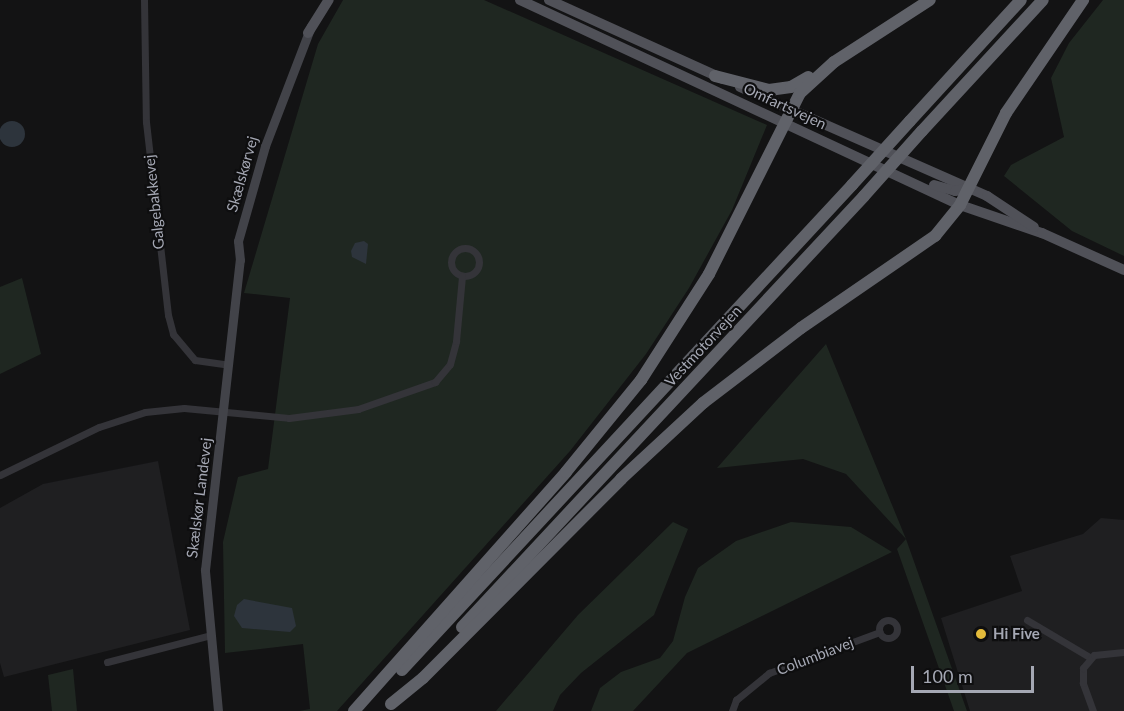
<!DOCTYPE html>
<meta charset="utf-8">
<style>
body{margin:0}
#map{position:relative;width:1124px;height:711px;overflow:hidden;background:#131314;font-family:Lato,sans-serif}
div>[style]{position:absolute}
.built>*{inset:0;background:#1f1f21}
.green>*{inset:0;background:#1f2721}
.water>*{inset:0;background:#2d343c}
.round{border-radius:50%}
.street>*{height:7px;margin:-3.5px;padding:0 3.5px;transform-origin:3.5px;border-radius:3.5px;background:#343439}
.street>.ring{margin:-3.5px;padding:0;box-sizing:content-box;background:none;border:7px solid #343439;border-radius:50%}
.secondary>*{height:9px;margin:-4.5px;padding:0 4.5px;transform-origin:4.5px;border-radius:4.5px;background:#424349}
.primary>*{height:10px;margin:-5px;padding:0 5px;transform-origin:5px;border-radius:5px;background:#505158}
.highway>*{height:12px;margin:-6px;padding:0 6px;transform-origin:6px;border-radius:6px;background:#606269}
.highway-bridge>*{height:12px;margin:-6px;padding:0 6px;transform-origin:6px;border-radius:6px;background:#606269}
.dots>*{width:16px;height:16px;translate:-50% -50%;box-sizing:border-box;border:3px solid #0e0e0f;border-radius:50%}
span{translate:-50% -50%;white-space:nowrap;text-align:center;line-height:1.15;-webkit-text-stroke:4.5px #0e0e0f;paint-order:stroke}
.street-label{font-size:15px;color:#a5a8b4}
.poi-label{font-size:15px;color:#a5a8b4;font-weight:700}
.left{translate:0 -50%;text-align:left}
.scale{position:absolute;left:911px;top:666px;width:123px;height:27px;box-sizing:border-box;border:3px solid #a5a8b4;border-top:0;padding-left:8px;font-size:18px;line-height:21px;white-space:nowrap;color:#a5a8b4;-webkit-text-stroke:4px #0e0e0f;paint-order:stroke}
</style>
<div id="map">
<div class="built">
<div style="clip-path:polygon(158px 461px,190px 630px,4px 677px,0 663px,0 508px,43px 484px)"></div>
<div style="clip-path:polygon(1101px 518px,1124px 520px,1124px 711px,970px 711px,941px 618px,1022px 591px,1010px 556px,1083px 534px)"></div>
</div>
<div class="green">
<div style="clip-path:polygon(343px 0,484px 0,767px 125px,732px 210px,689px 288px,646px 354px,570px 451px,337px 711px,299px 711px,310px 709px,303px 644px,225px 653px,223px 542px,238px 477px,268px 469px,290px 298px,244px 293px,318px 44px)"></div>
<div style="clip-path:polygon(1103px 0,1124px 0,1124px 256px,1072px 231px,1004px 176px,1011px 165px,1064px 137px,1051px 78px,1069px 43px)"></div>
<div style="clip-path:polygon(22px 278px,41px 354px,0 374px,0 287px)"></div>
<div style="clip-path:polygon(826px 344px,906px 539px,967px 711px,954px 711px,897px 549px,906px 539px,846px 474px,803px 459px,717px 468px)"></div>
<div style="clip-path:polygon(673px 522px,688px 529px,654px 615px,581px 673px,560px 695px,553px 711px,496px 711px,578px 615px)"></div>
<div style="clip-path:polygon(791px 522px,851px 527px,892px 552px,687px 653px,633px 711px,591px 711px,600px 688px,621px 672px,660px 658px,673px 641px,685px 597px,698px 568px,736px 541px)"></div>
<div style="clip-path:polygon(73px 669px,77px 711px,52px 711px,48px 675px)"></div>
</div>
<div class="water">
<div class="round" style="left:-1px;top:121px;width:26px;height:26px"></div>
<div style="clip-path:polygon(364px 241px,368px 244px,366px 264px,352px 257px,351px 251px,355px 243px)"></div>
<div style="clip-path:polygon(244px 599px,292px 608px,296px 626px,290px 632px,242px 628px,234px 616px,237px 605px)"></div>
</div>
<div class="street">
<div style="left:144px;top:0;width:122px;rotate:89.1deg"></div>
<div style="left:146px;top:122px;width:194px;rotate:83.5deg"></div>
<div style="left:168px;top:315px;width:20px;rotate:75deg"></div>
<div style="left:173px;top:334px;width:34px;rotate:50deg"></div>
<div style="left:195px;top:360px;width:34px;rotate:8deg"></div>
<div class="ring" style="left:451px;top:248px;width:21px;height:21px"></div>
<div style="left:0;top:475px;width:110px;rotate:-25.9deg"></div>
<div style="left:99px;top:427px;width:48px;rotate:-18.1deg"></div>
<div style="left:145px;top:412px;width:39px;rotate:-6deg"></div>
<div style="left:184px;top:408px;width:105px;rotate:5.4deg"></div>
<div style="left:289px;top:418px;width:70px;rotate:-7.4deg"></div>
<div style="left:358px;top:409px;width:82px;rotate:-19.3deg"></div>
<div style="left:435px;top:382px;width:23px;rotate:-50deg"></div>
<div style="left:450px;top:364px;width:24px;rotate:-75deg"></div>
<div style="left:456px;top:341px;width:65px;rotate:-84.7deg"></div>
<div class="ring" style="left:879px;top:620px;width:11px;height:11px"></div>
<div style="left:1027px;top:620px;width:74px;rotate:30.7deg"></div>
<div style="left:107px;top:662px;width:107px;rotate:-14.6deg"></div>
<div style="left:732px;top:711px;width:12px;rotate:-70deg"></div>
<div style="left:736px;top:700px;width:43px;rotate:-39.3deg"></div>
<div style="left:769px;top:673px;width:118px;rotate:-20.3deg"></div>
<div style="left:1093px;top:711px;width:30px;rotate:-110deg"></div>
<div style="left:1083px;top:683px;width:15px;rotate:-90deg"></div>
<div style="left:1083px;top:668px;width:17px;rotate:-50deg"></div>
<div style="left:1094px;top:655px;width:30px;rotate:-6deg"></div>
</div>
<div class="secondary">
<div style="left:218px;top:711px;width:142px;rotate:-95.3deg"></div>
<div style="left:205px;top:570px;width:312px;rotate:-83.6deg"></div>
<div style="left:240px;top:260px;width:19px;rotate:-96deg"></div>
<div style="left:238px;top:241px;width:99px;rotate:-74.1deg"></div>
<div style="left:265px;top:146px;width:129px;rotate:-69deg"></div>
</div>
<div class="primary">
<div style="left:520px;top:0;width:485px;rotate:25deg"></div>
<div style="left:960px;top:205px;width:87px;rotate:18.9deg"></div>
<div style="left:1042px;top:233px;width:90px;rotate:24.3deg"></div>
<div style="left:549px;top:0;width:191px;rotate:24.4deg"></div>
<div style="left:308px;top:33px;width:39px;rotate:-58deg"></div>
<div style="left:740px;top:87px;width:270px;rotate:23.8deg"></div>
<div style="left:987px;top:196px;width:56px;rotate:33.4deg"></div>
<div style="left:934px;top:185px;width:22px;rotate:16deg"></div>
<div style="left:955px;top:191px;width:12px;rotate:-14deg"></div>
</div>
<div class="highway">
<div style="left:715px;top:76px;width:56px;rotate:14.5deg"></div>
<div style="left:769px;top:90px;width:22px;rotate:-8deg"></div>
<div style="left:791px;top:87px;width:20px;rotate:-30deg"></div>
<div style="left:910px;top:121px;width:164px;rotate:-47.5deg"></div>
<div style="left:922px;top:131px;width:178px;rotate:-47.3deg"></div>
<div style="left:462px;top:627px;width:589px;rotate:-46.99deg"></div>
<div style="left:402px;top:670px;width:662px;rotate:-47.14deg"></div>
<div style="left:391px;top:704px;width:41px;rotate:-39.1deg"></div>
<div style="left:423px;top:678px;width:281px;rotate:-45.1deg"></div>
<div style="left:621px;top:479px;width:112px;rotate:-42.8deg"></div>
<div style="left:703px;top:403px;width:123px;rotate:-37.4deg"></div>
<div style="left:801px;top:328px;width:163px;rotate:-34.5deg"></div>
<div style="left:935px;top:236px;width:40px;rotate:-51deg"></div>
<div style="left:960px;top:205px;width:103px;rotate:-63.4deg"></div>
<div style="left:1006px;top:113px;width:137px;rotate:-55.7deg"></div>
<div style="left:354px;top:711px;width:319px;rotate:-48.4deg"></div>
<div style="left:566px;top:472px;width:119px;rotate:-50.8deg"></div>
<div style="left:641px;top:380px;width:126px;rotate:-57.3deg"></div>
<div style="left:709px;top:274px;width:203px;rotate:-63.3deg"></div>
<div style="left:800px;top:93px;width:46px;rotate:-42.4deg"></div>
<div style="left:834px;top:62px;width:114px;rotate:-32.9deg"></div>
</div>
<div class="highway-bridge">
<div style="left:852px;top:185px;width:86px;rotate:-47.8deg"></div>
<div style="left:864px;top:196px;width:87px;rotate:-48.3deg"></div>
</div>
<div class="dots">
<div style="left:981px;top:634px;background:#e4bb3b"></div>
</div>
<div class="street-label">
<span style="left:785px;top:106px;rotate:25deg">Omfartsvejen</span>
<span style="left:242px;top:174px;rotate:-74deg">Skælskørvej</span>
<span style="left:154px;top:202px;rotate:-96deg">Galgebakkevej</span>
<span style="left:703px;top:346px;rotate:-47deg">Vestmotorvejen</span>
<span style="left:199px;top:498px;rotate:-83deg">Skælskør Landevej</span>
<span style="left:815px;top:656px;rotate:-21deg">Columbiavej</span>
</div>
<div class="poi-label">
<span class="left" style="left:993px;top:634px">Hi Five</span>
</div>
<div class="scale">100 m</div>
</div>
